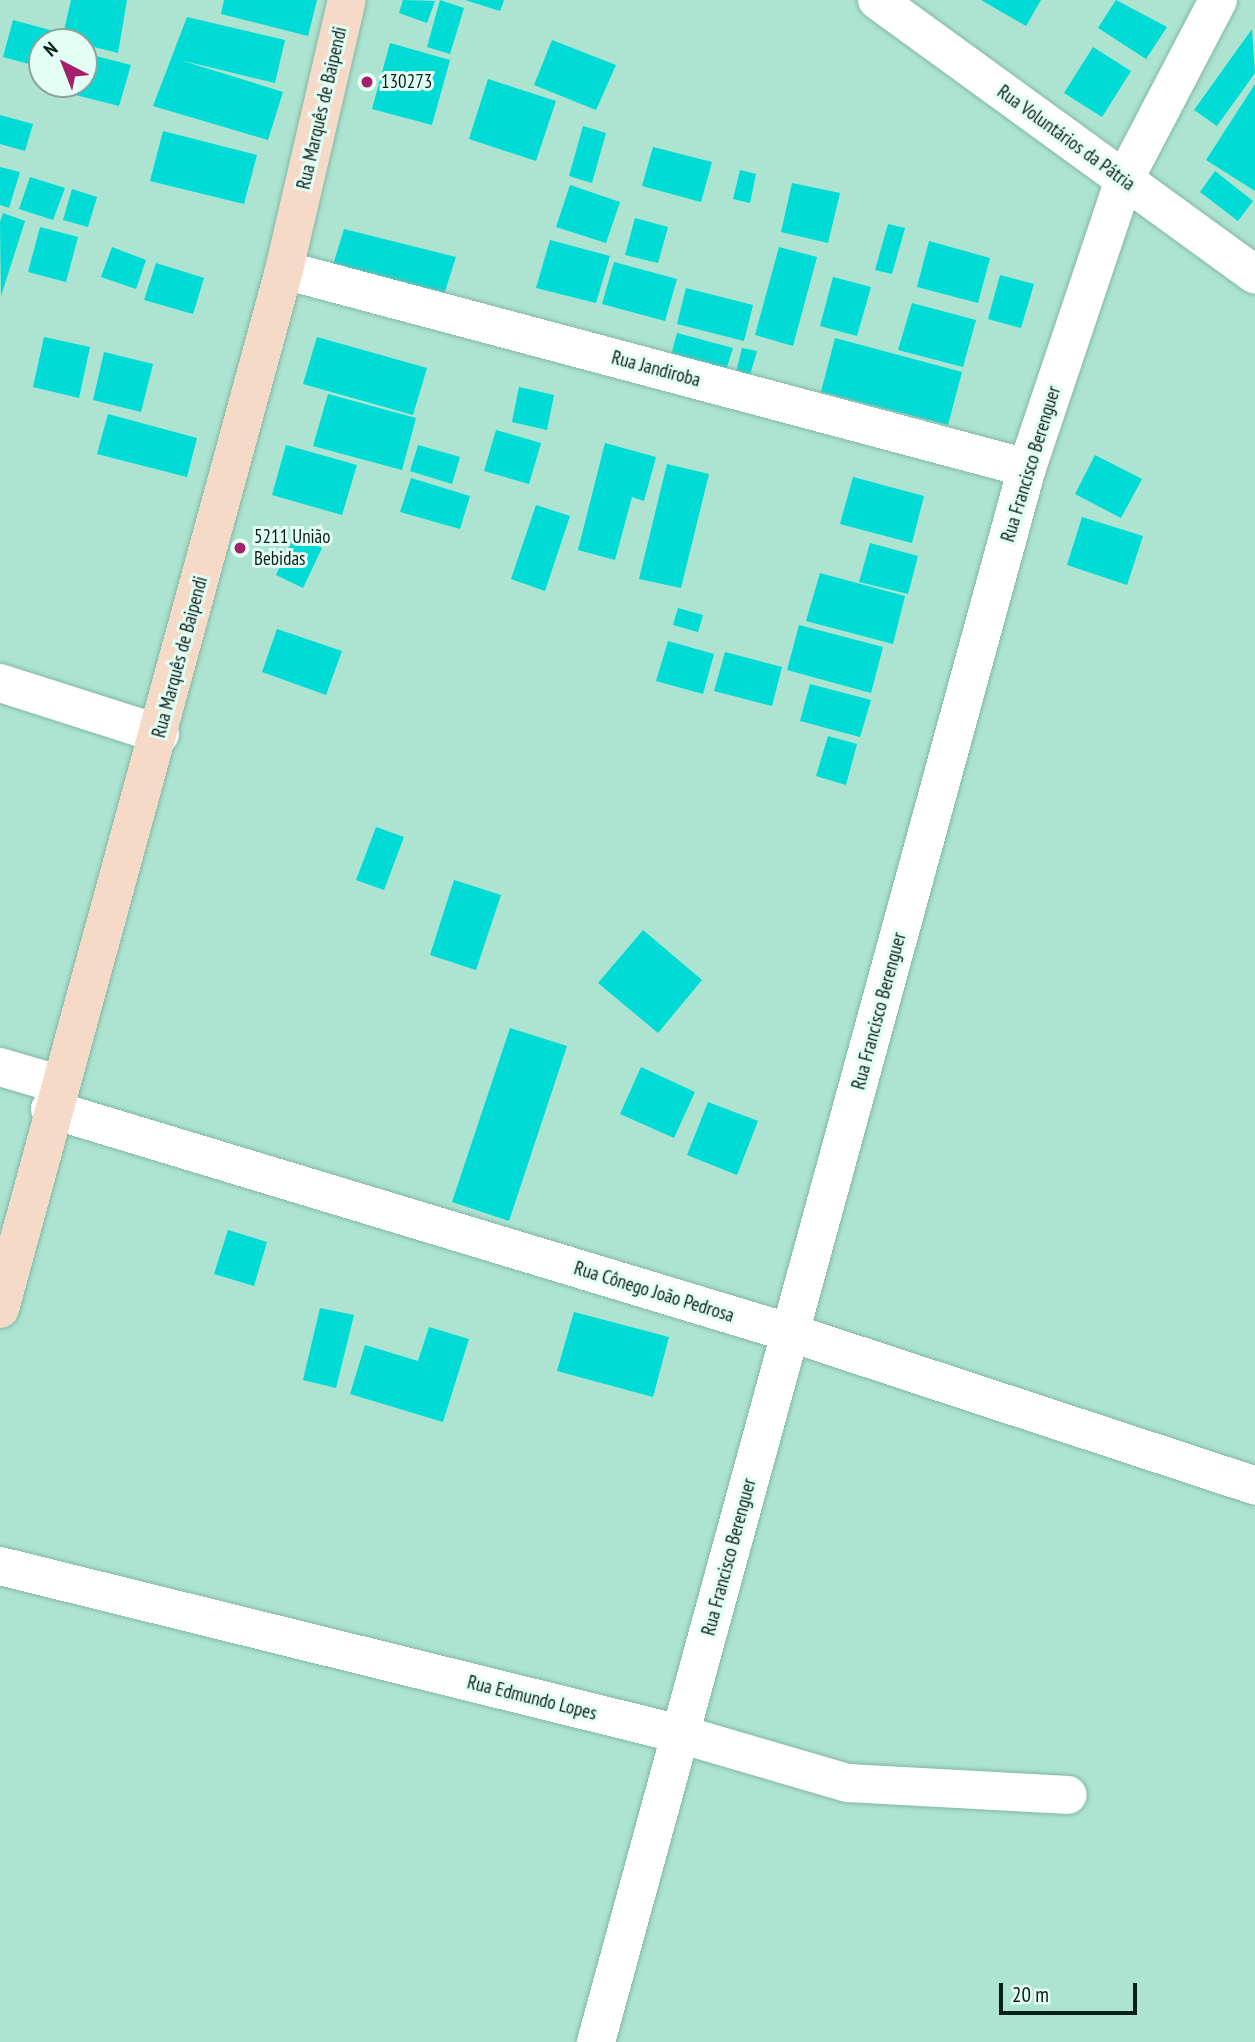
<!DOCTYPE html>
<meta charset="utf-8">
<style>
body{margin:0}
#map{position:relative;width:1255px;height:2042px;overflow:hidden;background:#ade4d1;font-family:"PT Sans Narrow",sans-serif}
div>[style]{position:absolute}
.building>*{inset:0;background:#00dbd6}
.roads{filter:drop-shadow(0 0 2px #82b7a5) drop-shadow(0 0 2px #82b7a5)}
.street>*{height:38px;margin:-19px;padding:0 19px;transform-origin:19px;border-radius:19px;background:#fff}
.secondary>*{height:38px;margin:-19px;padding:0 19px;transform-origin:19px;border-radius:19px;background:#f5dac8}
.dots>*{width:19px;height:19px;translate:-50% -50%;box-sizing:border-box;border:4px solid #e3fef4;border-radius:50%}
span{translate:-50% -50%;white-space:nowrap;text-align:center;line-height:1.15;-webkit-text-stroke:6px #e3fef4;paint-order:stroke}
.poi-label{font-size:19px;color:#0a1f19}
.left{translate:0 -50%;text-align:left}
.street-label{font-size:19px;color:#0a1f19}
.north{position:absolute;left:28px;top:28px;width:70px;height:70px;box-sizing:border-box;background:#e3fef4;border:2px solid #8ca59c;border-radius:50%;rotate:318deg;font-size:19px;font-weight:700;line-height:28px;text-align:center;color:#0a1f19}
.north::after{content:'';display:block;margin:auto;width:24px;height:32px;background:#a51f6b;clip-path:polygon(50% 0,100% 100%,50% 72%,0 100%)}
.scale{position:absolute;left:999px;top:1983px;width:138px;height:32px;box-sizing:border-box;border:4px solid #0a1f19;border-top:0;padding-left:9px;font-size:21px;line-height:24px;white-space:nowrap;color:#0a1f19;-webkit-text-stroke:5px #e3fef4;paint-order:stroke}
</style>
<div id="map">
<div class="building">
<div style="clip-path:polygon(71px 0,127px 0,118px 53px,62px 39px)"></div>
<div style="clip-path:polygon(224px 0,317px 0,308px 36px,221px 14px)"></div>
<div style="clip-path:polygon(403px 0,435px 1px,427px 23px,399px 13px)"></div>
<div style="clip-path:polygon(440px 0,464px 8px,450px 54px,427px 47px)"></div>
<div style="clip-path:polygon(465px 0,504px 0,500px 11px)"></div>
<div style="clip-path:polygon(981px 0,1041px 0,1026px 26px)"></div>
<div style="clip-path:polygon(1116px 0,1167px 27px,1146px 59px,1098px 28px)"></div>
<div style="clip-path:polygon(187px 17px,285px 40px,275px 83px,180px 60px,283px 92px,268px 140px,153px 106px)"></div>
<div style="clip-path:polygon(13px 20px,50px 30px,40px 67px,3px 57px)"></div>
<div style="clip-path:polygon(1252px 29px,1255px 73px,1217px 126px,1194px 110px)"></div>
<div style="clip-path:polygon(552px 40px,616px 65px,596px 110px,534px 85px)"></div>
<div style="clip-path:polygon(390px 43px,450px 60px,432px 125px,372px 109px)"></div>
<div style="clip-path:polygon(1093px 47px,1131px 71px,1102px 117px,1064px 93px)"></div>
<div style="clip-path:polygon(84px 53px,131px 65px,119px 106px,44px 87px,84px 84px)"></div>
<div style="clip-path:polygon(488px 79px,556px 101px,536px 161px,469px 139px)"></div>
<div style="clip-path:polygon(1255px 84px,1255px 191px,1206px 160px)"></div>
<div style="clip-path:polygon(0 115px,33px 124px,25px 151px,0 144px)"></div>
<div style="clip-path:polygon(583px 126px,606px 133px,592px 183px,569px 176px)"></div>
<div style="clip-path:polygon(163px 131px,257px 155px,244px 204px,150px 181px)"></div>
<div style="clip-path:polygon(653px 147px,712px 162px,701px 202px,642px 186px)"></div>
<div style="clip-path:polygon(0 167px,20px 172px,9px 208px,0 205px)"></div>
<div style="clip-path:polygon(740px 170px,756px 174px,750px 203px,733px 199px)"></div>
<div style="clip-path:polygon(1215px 171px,1253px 201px,1238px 221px,1200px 192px)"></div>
<div style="clip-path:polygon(30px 177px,65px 188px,53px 220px,19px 209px)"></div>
<div style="clip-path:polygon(792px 183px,840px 193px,828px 243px,781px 232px)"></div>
<div style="clip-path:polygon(570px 185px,620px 202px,606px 243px,556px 227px)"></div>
<div style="clip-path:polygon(72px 189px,97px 197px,88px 227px,63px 220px)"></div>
<div style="clip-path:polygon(3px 213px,25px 221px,1px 296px,0 222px)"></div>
<div style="clip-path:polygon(635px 218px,668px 227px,658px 263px,625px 255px)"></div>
<div style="clip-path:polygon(888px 224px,905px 228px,892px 274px,875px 270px)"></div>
<div style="clip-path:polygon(40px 227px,78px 237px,66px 282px,28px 272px)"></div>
<div style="clip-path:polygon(344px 229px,456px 257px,441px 304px,333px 265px)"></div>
<div style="clip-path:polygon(550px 240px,610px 256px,596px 303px,536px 288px)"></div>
<div style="clip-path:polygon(929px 241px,990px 258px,978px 303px,917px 287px)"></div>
<div style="clip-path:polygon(112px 247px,146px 260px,136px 289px,101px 277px)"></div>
<div style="clip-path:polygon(779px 247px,817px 257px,793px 346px,755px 335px)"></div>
<div style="clip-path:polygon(614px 262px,677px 279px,665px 321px,602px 304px)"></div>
<div style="clip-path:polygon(156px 263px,204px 278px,193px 314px,144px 300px)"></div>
<div style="clip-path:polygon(1000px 275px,1034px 284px,1021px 328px,988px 319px)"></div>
<div style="clip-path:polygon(833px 277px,871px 287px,857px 336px,820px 326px)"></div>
<div style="clip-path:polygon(686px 288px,753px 305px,744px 341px,677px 324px)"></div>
<div style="clip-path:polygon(912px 303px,976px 320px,963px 367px,898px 350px)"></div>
<div style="clip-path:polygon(677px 333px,733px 348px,726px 370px,671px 355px)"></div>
<div style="clip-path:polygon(44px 337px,90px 347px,79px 398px,33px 387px)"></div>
<div style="clip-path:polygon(317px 337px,427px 368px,413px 415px,303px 384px)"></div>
<div style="clip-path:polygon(835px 338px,962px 372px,948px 425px,821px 392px)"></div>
<div style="clip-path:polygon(742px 348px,757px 351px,750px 375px,736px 372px)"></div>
<div style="clip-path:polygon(104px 352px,153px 364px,141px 412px,93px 400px)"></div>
<div style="clip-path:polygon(519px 387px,554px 395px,547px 430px,512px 422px)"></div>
<div style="clip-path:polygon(328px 394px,416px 418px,402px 470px,313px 446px)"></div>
<div style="clip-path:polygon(108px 414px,197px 438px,187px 477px,97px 454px)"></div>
<div style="clip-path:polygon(496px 430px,541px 443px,529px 484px,484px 471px)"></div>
<div style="clip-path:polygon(605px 443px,656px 457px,644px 501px,632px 497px,615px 560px,578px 550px)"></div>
<div style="clip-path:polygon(286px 445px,357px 465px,342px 515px,272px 495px)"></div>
<div style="clip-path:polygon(418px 445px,460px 457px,452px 484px,410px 471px)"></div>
<div style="clip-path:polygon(1095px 455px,1142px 479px,1121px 518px,1075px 494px)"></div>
<div style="clip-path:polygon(667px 464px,709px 474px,681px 588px,639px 579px)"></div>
<div style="clip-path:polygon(853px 477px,924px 496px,912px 543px,840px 524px)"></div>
<div style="clip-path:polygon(411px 478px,470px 496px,460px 529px,400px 512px)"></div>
<div style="clip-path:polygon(536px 505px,570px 516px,545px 591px,511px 579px)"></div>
<div style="clip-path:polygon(1082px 517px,1143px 536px,1127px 585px,1067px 565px)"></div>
<div style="clip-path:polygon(294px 536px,322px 548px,303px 588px,276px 575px)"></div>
<div style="clip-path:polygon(870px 543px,918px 556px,908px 594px,859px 582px)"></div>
<div style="clip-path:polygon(820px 573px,905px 596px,893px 644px,806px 621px)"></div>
<div style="clip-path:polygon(678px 608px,703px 615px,698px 632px,673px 625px)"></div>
<div style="clip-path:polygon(799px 625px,883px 647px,871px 693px,787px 670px)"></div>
<div style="clip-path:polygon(277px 629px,342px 651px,326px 695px,262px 672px)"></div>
<div style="clip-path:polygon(668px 641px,714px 654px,703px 694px,656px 681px)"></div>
<div style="clip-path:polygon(725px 652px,782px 667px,772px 706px,714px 691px)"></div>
<div style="clip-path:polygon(810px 684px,871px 700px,860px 737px,800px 721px)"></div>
<div style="clip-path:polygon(828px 736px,857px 744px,846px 785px,816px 776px)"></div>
<div style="clip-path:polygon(376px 827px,404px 837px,384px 890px,356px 880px)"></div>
<div style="clip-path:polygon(454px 880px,501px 895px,476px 970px,430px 955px)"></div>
<div style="clip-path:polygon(643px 930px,702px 980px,658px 1033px,598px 983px)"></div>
<div style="clip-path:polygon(510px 1028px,567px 1046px,509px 1221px,452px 1202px)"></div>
<div style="clip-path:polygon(641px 1067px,695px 1092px,674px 1138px,620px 1114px)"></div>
<div style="clip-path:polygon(708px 1102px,758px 1121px,737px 1175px,687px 1155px)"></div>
<div style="clip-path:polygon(228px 1230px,267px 1242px,254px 1286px,214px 1274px)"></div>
<div style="clip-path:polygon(320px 1308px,354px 1315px,336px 1388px,303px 1380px)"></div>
<div style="clip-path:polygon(574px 1312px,669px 1337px,653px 1397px,557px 1371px)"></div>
<div style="clip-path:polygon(429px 1327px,469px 1339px,443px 1422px,350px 1394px,365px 1345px,418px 1361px)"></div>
</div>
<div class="roads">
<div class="street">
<div style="left:877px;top:0;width:467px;rotate:36deg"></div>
<div style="left:284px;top:270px;width:769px;rotate:14.92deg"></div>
<div style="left:0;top:683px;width:168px;rotate:17.7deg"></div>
<div style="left:0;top:1067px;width:60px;rotate:16.3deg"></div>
<div style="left:50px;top:1109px;width:774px;rotate:16.82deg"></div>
<div style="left:791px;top:1333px;width:489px;rotate:18.2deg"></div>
<div style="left:0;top:1566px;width:700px;rotate:13.88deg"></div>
<div style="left:680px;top:1734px;width:175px;rotate:16.3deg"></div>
<div style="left:848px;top:1783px;width:220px;rotate:3.1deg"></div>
<div style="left:596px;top:2042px;width:1632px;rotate:-74.69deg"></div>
<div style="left:1027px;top:468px;width:304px;rotate:-71.4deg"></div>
<div style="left:1124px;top:180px;width:203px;rotate:-62.4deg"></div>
</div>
<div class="secondary">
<div style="left:0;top:1309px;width:1077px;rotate:-74.71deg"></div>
<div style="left:284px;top:270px;width:277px;rotate:-76.9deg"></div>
</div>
</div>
<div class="dots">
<div style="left:367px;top:82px;background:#a51f6b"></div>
<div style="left:240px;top:548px;background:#a51f6b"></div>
</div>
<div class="poi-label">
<span class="left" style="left:381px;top:82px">130273</span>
<span class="left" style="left:254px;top:548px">5211 União<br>Bebidas</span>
</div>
<div class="street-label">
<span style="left:322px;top:108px;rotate:-77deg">Rua Marquês de Baipendi</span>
<span style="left:1066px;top:138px;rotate:36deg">Rua Voluntários da Pátria</span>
<span style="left:656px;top:369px;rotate:15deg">Rua Jandiroba</span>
<span style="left:1031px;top:464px;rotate:-73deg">Rua Francisco Berenguer</span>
<span style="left:180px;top:657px;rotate:-75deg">Rua Marquês de Baipendi</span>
<span style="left:879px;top:1011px;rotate:-75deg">Rua Francisco Berenguer</span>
<span style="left:654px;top:1292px;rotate:17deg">Rua Cônego João Pedrosa</span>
<span style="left:729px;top:1557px;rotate:-75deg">Rua Francisco Berenguer</span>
<span style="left:532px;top:1698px;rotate:14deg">Rua Edmundo Lopes</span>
</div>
<div class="north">N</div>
<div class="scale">20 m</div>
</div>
